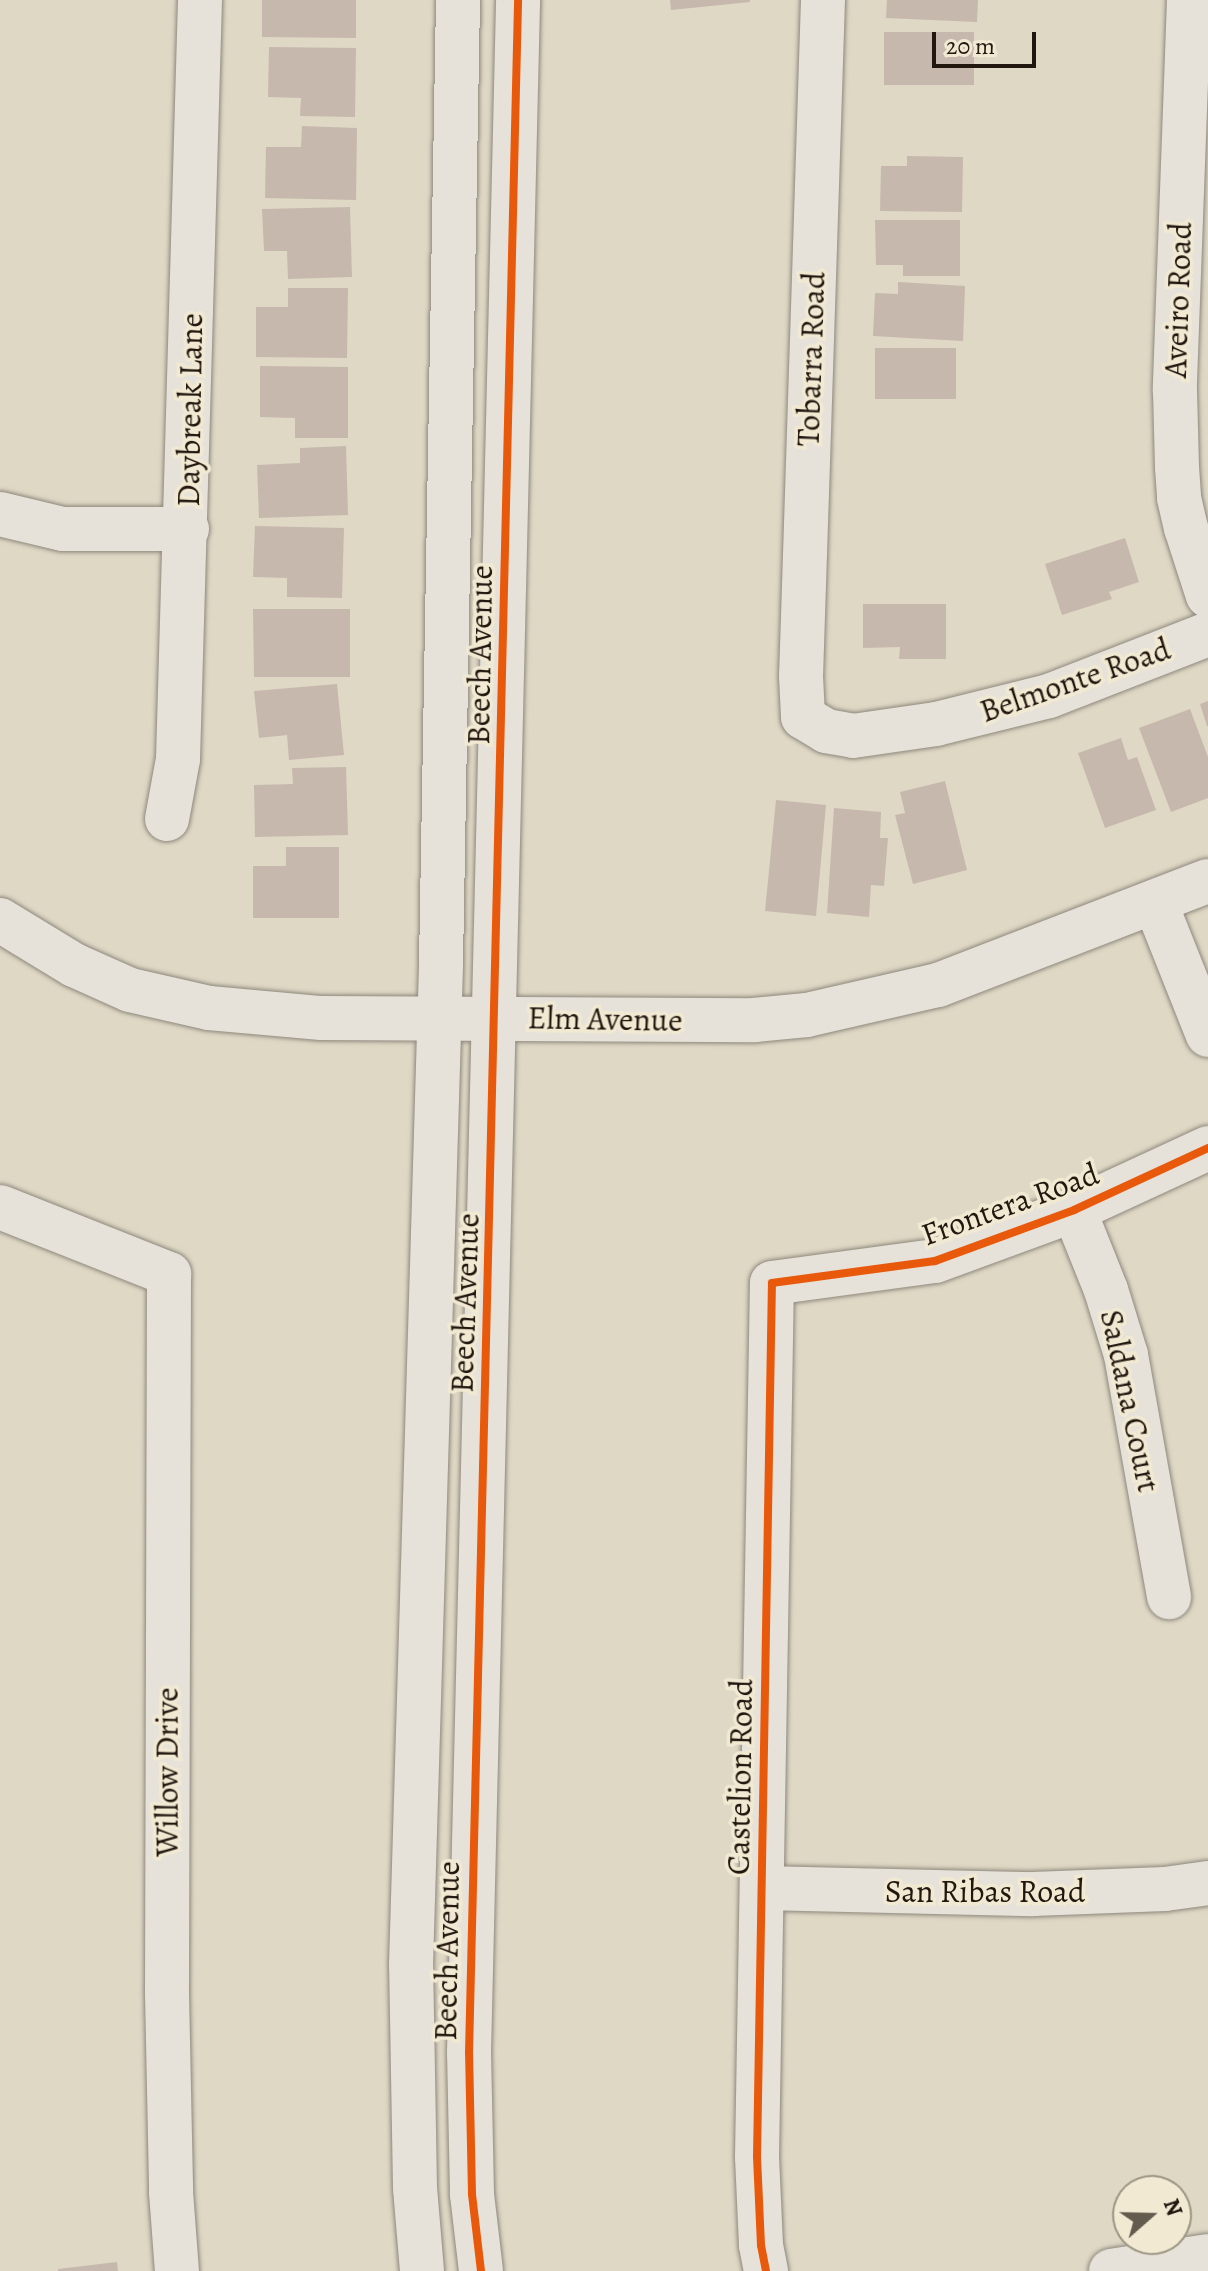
<!DOCTYPE html>
<style>
body{margin:0}
#map{position:relative;width:1208px;height:2271px;overflow:hidden;background:#dfd8c5;font-family:Alegreya,serif}
div>[style]{position:absolute}
.building>*{inset:0;background:#c7b8ad}
.roads{filter:drop-shadow(0 0 2px #8e887d) drop-shadow(0 0 2px #8e887d)}
.minor>*{height:44px;margin:-22px;padding:0 22px;transform-origin:22px;border-radius:22px;background:#e6e2d9}
.cycleway>*{height:8px;margin:-4px;padding:0 4px;transform-origin:4px;border-radius:4px;background:#e8590c}
span{translate:-50% -50%;white-space:nowrap;text-align:center;line-height:1.15;-webkit-text-stroke:7px #f1e9d2;paint-order:stroke}
.street-label{font-size:32px;color:#22170f}
.north{position:absolute;left:1112px;top:2175px;width:80px;height:80px;box-sizing:border-box;background:#f1e9d2;border:2px solid #9e9584;border-radius:50%;rotate:70deg;font-size:22px;font-weight:700;line-height:32px;text-align:center;color:#22170f}
.north::after{content:'';display:block;margin:auto;width:28px;height:36px;background:#645b4f;clip-path:polygon(50% 0,100% 100%,50% 72%,0 100%)}
.scale{position:absolute;left:932px;top:32px;width:104px;height:36px;box-sizing:border-box;border:4px solid #22170f;border-top:0;padding-left:10px;font-size:24px;line-height:28px;white-space:nowrap;color:#22170f;-webkit-text-stroke:6px #f1e9d2;paint-order:stroke}
</style>
<div id="map">
<div class="building">
<div style="clip-path:polygon(262px 0,356px 0,356px 38px,262px 37px)"></div>
<div style="clip-path:polygon(670px 0,750px 0,750px 2px,671px 10px)"></div>
<div style="clip-path:polygon(887px 0,978px 0,977px 22px,886px 18px)"></div>
<div style="clip-path:polygon(884px 32px,974px 32px,974px 85px,884px 85px)"></div>
<div style="clip-path:polygon(269px 47px,356px 48px,355px 117px,300px 116px,301px 98px,268px 97px)"></div>
<div style="clip-path:polygon(302px 126px,357px 128px,356px 200px,265px 198px,266px 147px,301px 147px)"></div>
<div style="clip-path:polygon(907px 156px,963px 157px,962px 212px,880px 211px,881px 166px,907px 166px)"></div>
<div style="clip-path:polygon(350px 207px,352px 277px,288px 279px,287px 251px,264px 251px,262px 209px)"></div>
<div style="clip-path:polygon(875px 220px,960px 220px,960px 276px,903px 276px,903px 265px,876px 265px)"></div>
<div style="clip-path:polygon(898px 282px,965px 286px,963px 341px,873px 336px,875px 293px,898px 294px)"></div>
<div style="clip-path:polygon(288px 288px,348px 288px,347px 358px,256px 357px,256px 307px,288px 307px)"></div>
<div style="clip-path:polygon(875px 348px,956px 348px,956px 399px,875px 399px)"></div>
<div style="clip-path:polygon(260px 366px,348px 367px,348px 438px,295px 438px,295px 418px,260px 417px)"></div>
<div style="clip-path:polygon(346px 446px,348px 515px,259px 518px,257px 465px,300px 463px,300px 448px)"></div>
<div style="clip-path:polygon(255px 526px,344px 528px,342px 598px,287px 597px,287px 578px,253px 577px)"></div>
<div style="clip-path:polygon(1125px 538px,1139px 582px,1109px 592px,1112px 599px,1062px 615px,1045px 564px)"></div>
<div style="clip-path:polygon(863px 604px,946px 604px,946px 659px,899px 659px,900px 647px,863px 648px)"></div>
<div style="clip-path:polygon(253px 609px,350px 609px,350px 677px,254px 677px)"></div>
<div style="clip-path:polygon(337px 684px,344px 755px,289px 760px,287px 735px,259px 738px,254px 691px)"></div>
<div style="clip-path:polygon(1208px 701px,1208px 726px,1207px 726px,1200px 704px)"></div>
<div style="clip-path:polygon(1190px 709px,1208px 757px,1208px 798px,1171px 812px,1139px 728px)"></div>
<div style="clip-path:polygon(1121px 738px,1128px 760px,1137px 757px,1156px 810px,1105px 828px,1078px 753px)"></div>
<div style="clip-path:polygon(346px 767px,348px 835px,255px 837px,254px 785px,293px 784px,292px 768px)"></div>
<div style="clip-path:polygon(945px 781px,967px 870px,913px 884px,895px 815px,905px 813px,900px 792px)"></div>
<div style="clip-path:polygon(776px 800px,826px 805px,816px 916px,765px 911px)"></div>
<div style="clip-path:polygon(834px 808px,881px 812px,880px 838px,888px 838px,884px 886px,871px 885px,869px 917px,827px 913px)"></div>
<div style="clip-path:polygon(286px 847px,339px 847px,339px 918px,253px 918px,253px 866px,286px 866px)"></div>
<div style="clip-path:polygon(117px 2262px,118px 2271px,58px 2271px,58px 2269px)"></div>
</div>
<div class="roads">
<div class="minor">
<div style="left:823px;top:0;width:676px;rotate:91.86deg"></div>
<div style="left:801px;top:676px;width:41px;rotate:87.2deg"></div>
<div style="left:803px;top:717px;width:27px;rotate:31deg"></div>
<div style="left:826px;top:731px;width:27px;rotate:10deg"></div>
<div style="left:853px;top:736px;width:84px;rotate:-8.2deg"></div>
<div style="left:936px;top:724px;width:116px;rotate:-13.9deg"></div>
<div style="left:1049px;top:696px;width:171px;rotate:-21.3deg"></div>
<div style="left:1189px;top:0;width:391px;rotate:92.1deg"></div>
<div style="left:1175px;top:391px;width:76px;rotate:88.5deg"></div>
<div style="left:1177px;top:467px;width:31px;rotate:86deg"></div>
<div style="left:1179px;top:498px;width:31px;rotate:77deg"></div>
<div style="left:1186px;top:528px;width:71px;rotate:72.1deg"></div>
<div style="left:0;top:514px;width:65px;rotate:13.4deg"></div>
<div style="left:63px;top:529px;width:124px"></div>
<div style="left:167px;top:819px;width:61px;rotate:-79.6deg"></div>
<div style="left:178px;top:759px;width:759px;rotate:-88.34deg"></div>
<div style="left:1155px;top:902px;width:143px;rotate:68.3deg"></div>
<div style="left:0;top:920px;width:87px;rotate:31.3deg"></div>
<div style="left:74px;top:965px;width:61px;rotate:24.1deg"></div>
<div style="left:130px;top:990px;width:81px;rotate:12.8deg"></div>
<div style="left:209px;top:1008px;width:113px;rotate:5.1deg"></div>
<div style="left:322px;top:1018px;width:432px;rotate:0.3deg"></div>
<div style="left:754px;top:1020px;width:53px;rotate:-5.4deg"></div>
<div style="left:807px;top:1015px;width:134px;rotate:-12.9deg"></div>
<div style="left:938px;top:985px;width:289px;rotate:-21.1deg"></div>
<div style="left:0;top:1207px;width:182px;rotate:21.6deg"></div>
<div style="left:169px;top:1274px;width:720px;rotate:90.16deg"></div>
<div style="left:167px;top:1994px;width:198px;rotate:88.8deg"></div>
<div style="left:171px;top:2192px;width:79px;rotate:85.7deg"></div>
<div style="left:1074px;top:1210px;width:86px;rotate:68.2deg"></div>
<div style="left:1106px;top:1290px;width:68px;rotate:72.9deg"></div>
<div style="left:1126px;top:1355px;width:246px;rotate:79.9deg"></div>
<div style="left:762px;top:1888px;width:271px;rotate:1.3deg"></div>
<div style="left:1033px;top:1894px;width:132px;rotate:-2.2deg"></div>
<div style="left:1165px;top:1889px;width:43px;rotate:-7.9deg"></div>
<div style="left:422px;top:2271px;width:83px;rotate:-94.8deg"></div>
<div style="left:415px;top:2188px;width:223px;rotate:-91deg"></div>
<div style="left:411px;top:1965px;width:1001px;rotate:-88.28deg"></div>
<div style="left:441px;top:964px;width:964px;rotate:-88.99deg"></div>
<div style="left:481px;top:2271px;width:78px;rotate:-96.7deg"></div>
<div style="left:472px;top:2194px;width:141px;rotate:-91.2deg"></div>
<div style="left:469px;top:2053px;width:2054px;rotate:-88.63deg"></div>
<div style="left:766px;top:2271px;width:26px;rotate:-101deg"></div>
<div style="left:761px;top:2245px;width:88px;rotate:-92.6deg"></div>
<div style="left:757px;top:2157px;width:874px;rotate:-89.02deg"></div>
<div style="left:772px;top:1283px;width:164px;rotate:-7.7deg"></div>
<div style="left:935px;top:1261px;width:148px;rotate:-20.1deg"></div>
<div style="left:1074px;top:1210px;width:148px;rotate:-24.8deg"></div>
<div style="left:1111px;top:2271px;width:98px;rotate:-8.8deg"></div>
</div>
</div>
<div class="cycleway">
<div style="left:481px;top:2271px;width:78px;rotate:-96.7deg"></div>
<div style="left:472px;top:2194px;width:141px;rotate:-91.2deg"></div>
<div style="left:469px;top:2053px;width:2054px;rotate:-88.63deg"></div>
<div style="left:766px;top:2271px;width:26px;rotate:-101deg"></div>
<div style="left:761px;top:2245px;width:88px;rotate:-92.6deg"></div>
<div style="left:757px;top:2157px;width:874px;rotate:-89.02deg"></div>
<div style="left:772px;top:1283px;width:164px;rotate:-7.7deg"></div>
<div style="left:935px;top:1261px;width:148px;rotate:-20.1deg"></div>
<div style="left:1074px;top:1210px;width:148px;rotate:-24.8deg"></div>
</div>
<div class="street-label">
<span style="left:1178px;top:300px;rotate:-88deg">Aveiro Road</span>
<span style="left:811px;top:359px;rotate:-88deg">Tobarra Road</span>
<span style="left:190px;top:410px;rotate:-89deg">Daybreak Lane</span>
<span style="left:480px;top:655px;rotate:-89deg">Beech Avenue</span>
<span style="left:1075px;top:680px;rotate:-19deg">Belmonte Road</span>
<span style="left:605px;top:1019px;rotate:1deg">Elm Avenue</span>
<span style="left:1010px;top:1204px;rotate:-20deg">Frontera Road</span>
<span style="left:465px;top:1303px;rotate:-88deg">Beech Avenue</span>
<span style="left:1130px;top:1401px;rotate:78deg">Saldana Court</span>
<span style="left:167px;top:1772px;rotate:-90deg">Willow Drive</span>
<span style="left:740px;top:1777px;rotate:-89deg">Castelion Road</span>
<span style="left:985px;top:1891px">San Ribas Road</span>
<span style="left:447px;top:1951px;rotate:-89deg">Beech Avenue</span>
</div>
<div class="north">N</div>
<div class="scale">20 m</div>
</div>
